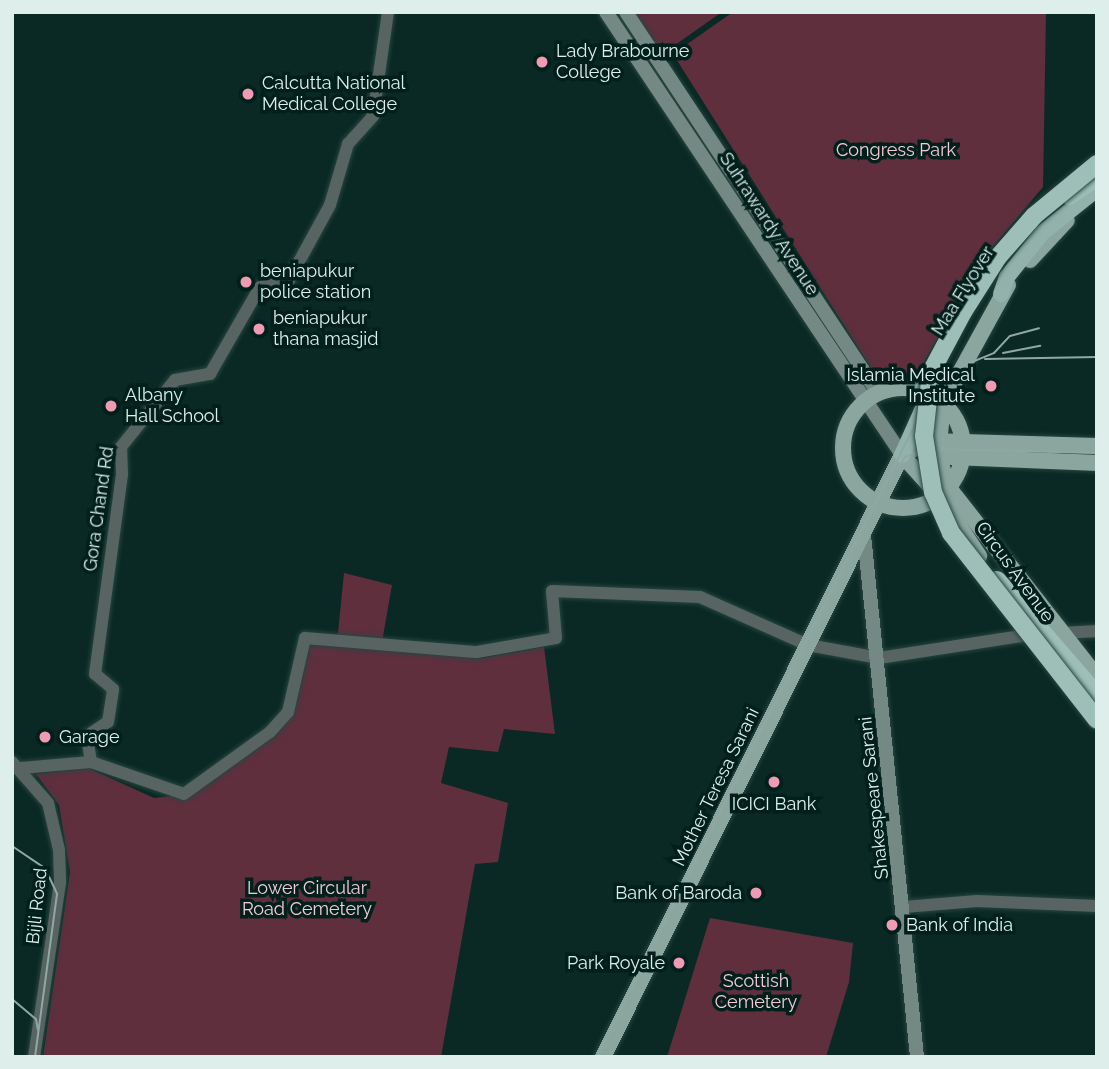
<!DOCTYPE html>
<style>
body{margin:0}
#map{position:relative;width:1109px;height:1069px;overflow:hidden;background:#0a2924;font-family:Raleway,sans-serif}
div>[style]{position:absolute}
.green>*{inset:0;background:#5f2f3e}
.roads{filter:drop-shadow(0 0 2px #284540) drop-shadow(0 0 2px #284540)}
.tertiary>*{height:12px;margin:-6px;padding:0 6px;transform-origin:6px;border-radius:6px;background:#576461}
.secondary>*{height:14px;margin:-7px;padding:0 7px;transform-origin:7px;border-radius:7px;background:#748984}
.primary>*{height:16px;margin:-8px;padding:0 8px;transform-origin:8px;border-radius:8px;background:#8aa69f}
.primary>.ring{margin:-8px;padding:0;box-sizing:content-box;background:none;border:16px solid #8aa69f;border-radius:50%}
.trunk>*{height:16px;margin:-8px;padding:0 8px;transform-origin:8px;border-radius:8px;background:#94b2ac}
.motorway>*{height:18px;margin:-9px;padding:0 9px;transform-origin:9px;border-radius:9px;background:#9ebfb8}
.tram>*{height:2px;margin:-1px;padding:0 1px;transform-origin:1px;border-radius:1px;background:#91a7a3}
.bridges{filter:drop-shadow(0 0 2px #284540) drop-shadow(0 0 2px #284540)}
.motorway-bridge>*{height:18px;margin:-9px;padding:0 9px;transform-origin:9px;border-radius:9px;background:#9ebfb8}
.dots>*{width:19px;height:19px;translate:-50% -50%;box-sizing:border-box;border:4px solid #01201b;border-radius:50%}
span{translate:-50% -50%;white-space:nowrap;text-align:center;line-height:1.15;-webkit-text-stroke:7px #01201b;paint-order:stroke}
.poi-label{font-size:18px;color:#deefeb}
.left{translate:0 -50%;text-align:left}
.right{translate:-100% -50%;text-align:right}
.park-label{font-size:18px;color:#f4cbd5}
.street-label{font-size:18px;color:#deefeb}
.frame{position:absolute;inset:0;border:14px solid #deefeb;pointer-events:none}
</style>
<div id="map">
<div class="green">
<div style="clip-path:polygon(634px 12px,722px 12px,662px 54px)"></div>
<div style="clip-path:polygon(733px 12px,1046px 12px,1043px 187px,984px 257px,916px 376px,871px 368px,673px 54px)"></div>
<div style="clip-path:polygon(344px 573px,392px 585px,382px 642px,477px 659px,544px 647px,555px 734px,504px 729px,498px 752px,449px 747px,441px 783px,508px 803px,498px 862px,475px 864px,441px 1057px,43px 1057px,70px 872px,59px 805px,36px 774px,88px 768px,154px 798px,180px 795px,289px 710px,307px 640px,337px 643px)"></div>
<div style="clip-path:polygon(710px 918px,853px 943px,849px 982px,826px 1057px,667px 1057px)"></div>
</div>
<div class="roads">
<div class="tertiary">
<div style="left:1062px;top:633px;width:35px;rotate:-3deg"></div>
<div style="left:12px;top:762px;width:55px;rotate:48.7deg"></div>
<div style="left:48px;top:803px;width:48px;rotate:76.8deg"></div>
<div style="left:59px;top:850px;width:33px;rotate:88deg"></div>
<div style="left:60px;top:883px;width:176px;rotate:98.5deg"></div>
<div style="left:91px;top:762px;width:26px;rotate:-99deg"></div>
<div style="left:87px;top:736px;width:25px;rotate:-34deg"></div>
<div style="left:108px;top:722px;width:33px;rotate:-81deg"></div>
<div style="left:113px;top:689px;width:23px;rotate:-140deg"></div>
<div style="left:95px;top:674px;width:202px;rotate:-82.3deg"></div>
<div style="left:122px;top:474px;width:27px;rotate:-92deg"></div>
<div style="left:121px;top:447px;width:86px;rotate:-51.1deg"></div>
<div style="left:175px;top:380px;width:36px;rotate:-10deg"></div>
<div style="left:210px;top:374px;width:100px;rotate:-60.1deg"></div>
<div style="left:260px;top:287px;width:30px;rotate:-14deg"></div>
<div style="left:289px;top:280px;width:85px;rotate:-61.3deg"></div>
<div style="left:330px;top:205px;width:64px;rotate:-73.6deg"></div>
<div style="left:348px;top:144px;width:38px;rotate:-48deg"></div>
<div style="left:373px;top:116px;width:105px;rotate:-81.8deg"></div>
<div style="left:21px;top:768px;width:70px;rotate:-4.9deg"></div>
<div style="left:91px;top:762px;width:98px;rotate:19deg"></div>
<div style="left:184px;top:794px;width:106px;rotate:-35.8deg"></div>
<div style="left:270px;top:732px;width:27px;rotate:-48deg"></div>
<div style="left:288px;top:712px;width:76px;rotate:-77.1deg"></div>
<div style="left:305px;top:638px;width:173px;rotate:4.7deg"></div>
<div style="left:477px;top:652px;width:80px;rotate:-10deg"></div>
<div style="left:556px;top:638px;width:47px;rotate:-94.9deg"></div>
<div style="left:552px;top:591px;width:148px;rotate:2.3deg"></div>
<div style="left:700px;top:597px;width:118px;rotate:24deg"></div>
<div style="left:808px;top:645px;width:72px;rotate:10.4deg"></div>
<div style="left:879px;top:658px;width:157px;rotate:-8.8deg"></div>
<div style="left:904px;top:907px;width:73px;rotate:-4.7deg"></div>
<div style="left:977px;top:901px;width:120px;rotate:2.4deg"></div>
</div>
<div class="secondary">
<div style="left:606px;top:12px;width:533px;rotate:56.25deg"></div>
<div style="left:626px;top:12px;width:457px;rotate:56.5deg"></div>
<div style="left:864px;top:535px;width:525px;rotate:84.2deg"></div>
</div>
<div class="primary">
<div style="left:1030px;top:260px;width:54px;rotate:-47.2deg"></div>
<div style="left:1008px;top:285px;width:135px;rotate:118.8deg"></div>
<div style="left:943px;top:403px;width:52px;rotate:95.5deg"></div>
<div style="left:938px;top:455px;width:35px;rotate:72deg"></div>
<div style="left:949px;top:488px;width:240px;rotate:51.9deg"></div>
<div class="ring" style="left:843px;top:388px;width:104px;height:104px"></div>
<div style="left:902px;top:455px;width:57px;rotate:47.9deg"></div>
<div style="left:940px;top:497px;width:71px;rotate:56.5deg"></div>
<div style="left:930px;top:456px;width:167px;rotate:2.4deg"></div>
<div style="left:603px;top:1057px;width:672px;rotate:-63.59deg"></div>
<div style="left:902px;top:455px;width:31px;rotate:-27deg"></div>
<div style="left:930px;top:441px;width:167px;rotate:1.7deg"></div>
</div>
<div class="trunk">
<div style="left:1001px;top:294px;width:18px;rotate:-71deg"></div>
<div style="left:1007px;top:277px;width:56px;rotate:-51.5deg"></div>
<div style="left:1042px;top:233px;width:70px;rotate:-38.7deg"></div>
<div style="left:902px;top:455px;width:54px;rotate:-65.8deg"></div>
</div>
<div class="motorway">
<div style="left:1069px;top:196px;width:34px;rotate:-34deg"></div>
<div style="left:997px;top:580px;width:152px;rotate:49deg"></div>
</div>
</div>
<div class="tram">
<div style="left:1003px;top:353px;width:38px;rotate:-11deg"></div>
<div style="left:985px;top:359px;width:112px;rotate:-1deg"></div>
<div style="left:920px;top:413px;width:25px;rotate:76deg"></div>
<div style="left:926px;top:437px;width:22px;rotate:32deg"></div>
<div style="left:899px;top:466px;width:11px;rotate:-56deg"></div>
<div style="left:905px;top:457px;width:23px;rotate:-20deg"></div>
<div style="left:927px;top:449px;width:170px;rotate:1.3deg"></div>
<div style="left:12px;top:846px;width:40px;rotate:34deg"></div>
<div style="left:45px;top:868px;width:29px;rotate:65deg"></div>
<div style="left:57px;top:894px;width:164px;rotate:97.7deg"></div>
<div style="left:12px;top:999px;width:31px;rotate:40deg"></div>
<div style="left:36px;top:1019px;width:11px;rotate:80deg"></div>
<div style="left:597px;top:1057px;width:763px;rotate:-63.3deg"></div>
<div style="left:940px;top:375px;width:58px;rotate:-22.2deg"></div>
<div style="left:994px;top:353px;width:23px;rotate:-47deg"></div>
<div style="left:1010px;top:336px;width:30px;rotate:-15deg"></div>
</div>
<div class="bridges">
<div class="motorway-bridge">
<div style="left:1097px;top:164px;width:82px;rotate:140.5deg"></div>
<div style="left:1034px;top:216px;width:55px;rotate:131.3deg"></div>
<div style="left:998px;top:257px;width:65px;rotate:122.5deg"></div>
<div style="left:963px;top:312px;width:68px;rotate:118.1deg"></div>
<div style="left:931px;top:372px;width:64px;rotate:96.2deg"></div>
<div style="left:924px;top:436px;width:57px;rotate:80.9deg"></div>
<div style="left:933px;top:492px;width:45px;rotate:66.3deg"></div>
<div style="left:951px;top:533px;width:237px;rotate:52deg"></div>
</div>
</div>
<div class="dots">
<div style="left:542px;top:62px;background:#f19ab3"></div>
<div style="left:248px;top:94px;background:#f19ab3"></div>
<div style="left:246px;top:282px;background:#f19ab3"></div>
<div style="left:259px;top:329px;background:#f19ab3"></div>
<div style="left:991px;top:386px;background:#f19ab3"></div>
<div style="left:111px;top:406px;background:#f19ab3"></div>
<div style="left:45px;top:737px;background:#f19ab3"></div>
<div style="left:774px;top:782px;background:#f19ab3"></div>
<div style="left:756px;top:893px;background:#f19ab3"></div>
<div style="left:892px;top:925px;background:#f19ab3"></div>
<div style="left:679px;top:963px;background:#f19ab3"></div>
</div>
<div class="poi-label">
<span class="left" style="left:556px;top:62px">Lady Brabourne<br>College</span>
<span class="left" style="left:262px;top:94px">Calcutta National<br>Medical College</span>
<span class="left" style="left:260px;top:282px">beniapukur<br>police station</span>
<span class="left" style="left:273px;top:329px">beniapukur<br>thana masjid</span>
<span class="right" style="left:975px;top:386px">Islamia Medical<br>Institute</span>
<span class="left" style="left:125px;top:406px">Albany<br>Hall School</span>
<span class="left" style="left:59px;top:737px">Garage</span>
<span style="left:774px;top:804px">ICICI Bank</span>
<span class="right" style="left:742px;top:893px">Bank of Baroda</span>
<span class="left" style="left:906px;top:925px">Bank of India</span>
<span class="right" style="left:665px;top:963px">Park Royale</span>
</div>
<div class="park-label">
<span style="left:896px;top:150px">Congress Park</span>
<span style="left:307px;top:899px">Lower Circular<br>Road Cemetery</span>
<span style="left:756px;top:992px">Scottish<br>Cemetery</span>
</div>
<div class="street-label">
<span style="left:769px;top:224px;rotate:57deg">Suhrawardy Avenue</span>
<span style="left:963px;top:291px;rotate:-58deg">Maa Flyover</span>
<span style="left:99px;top:509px;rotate:-82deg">Gora Chand Rd</span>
<span style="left:1015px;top:572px;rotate:54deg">Circus Avenue</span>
<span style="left:716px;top:787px;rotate:-64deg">Mother Teresa Sarani</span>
<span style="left:874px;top:798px;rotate:-96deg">Shakespeare Sarani</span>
<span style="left:37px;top:906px;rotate:-84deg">Bijli Road</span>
</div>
<div class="frame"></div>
</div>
